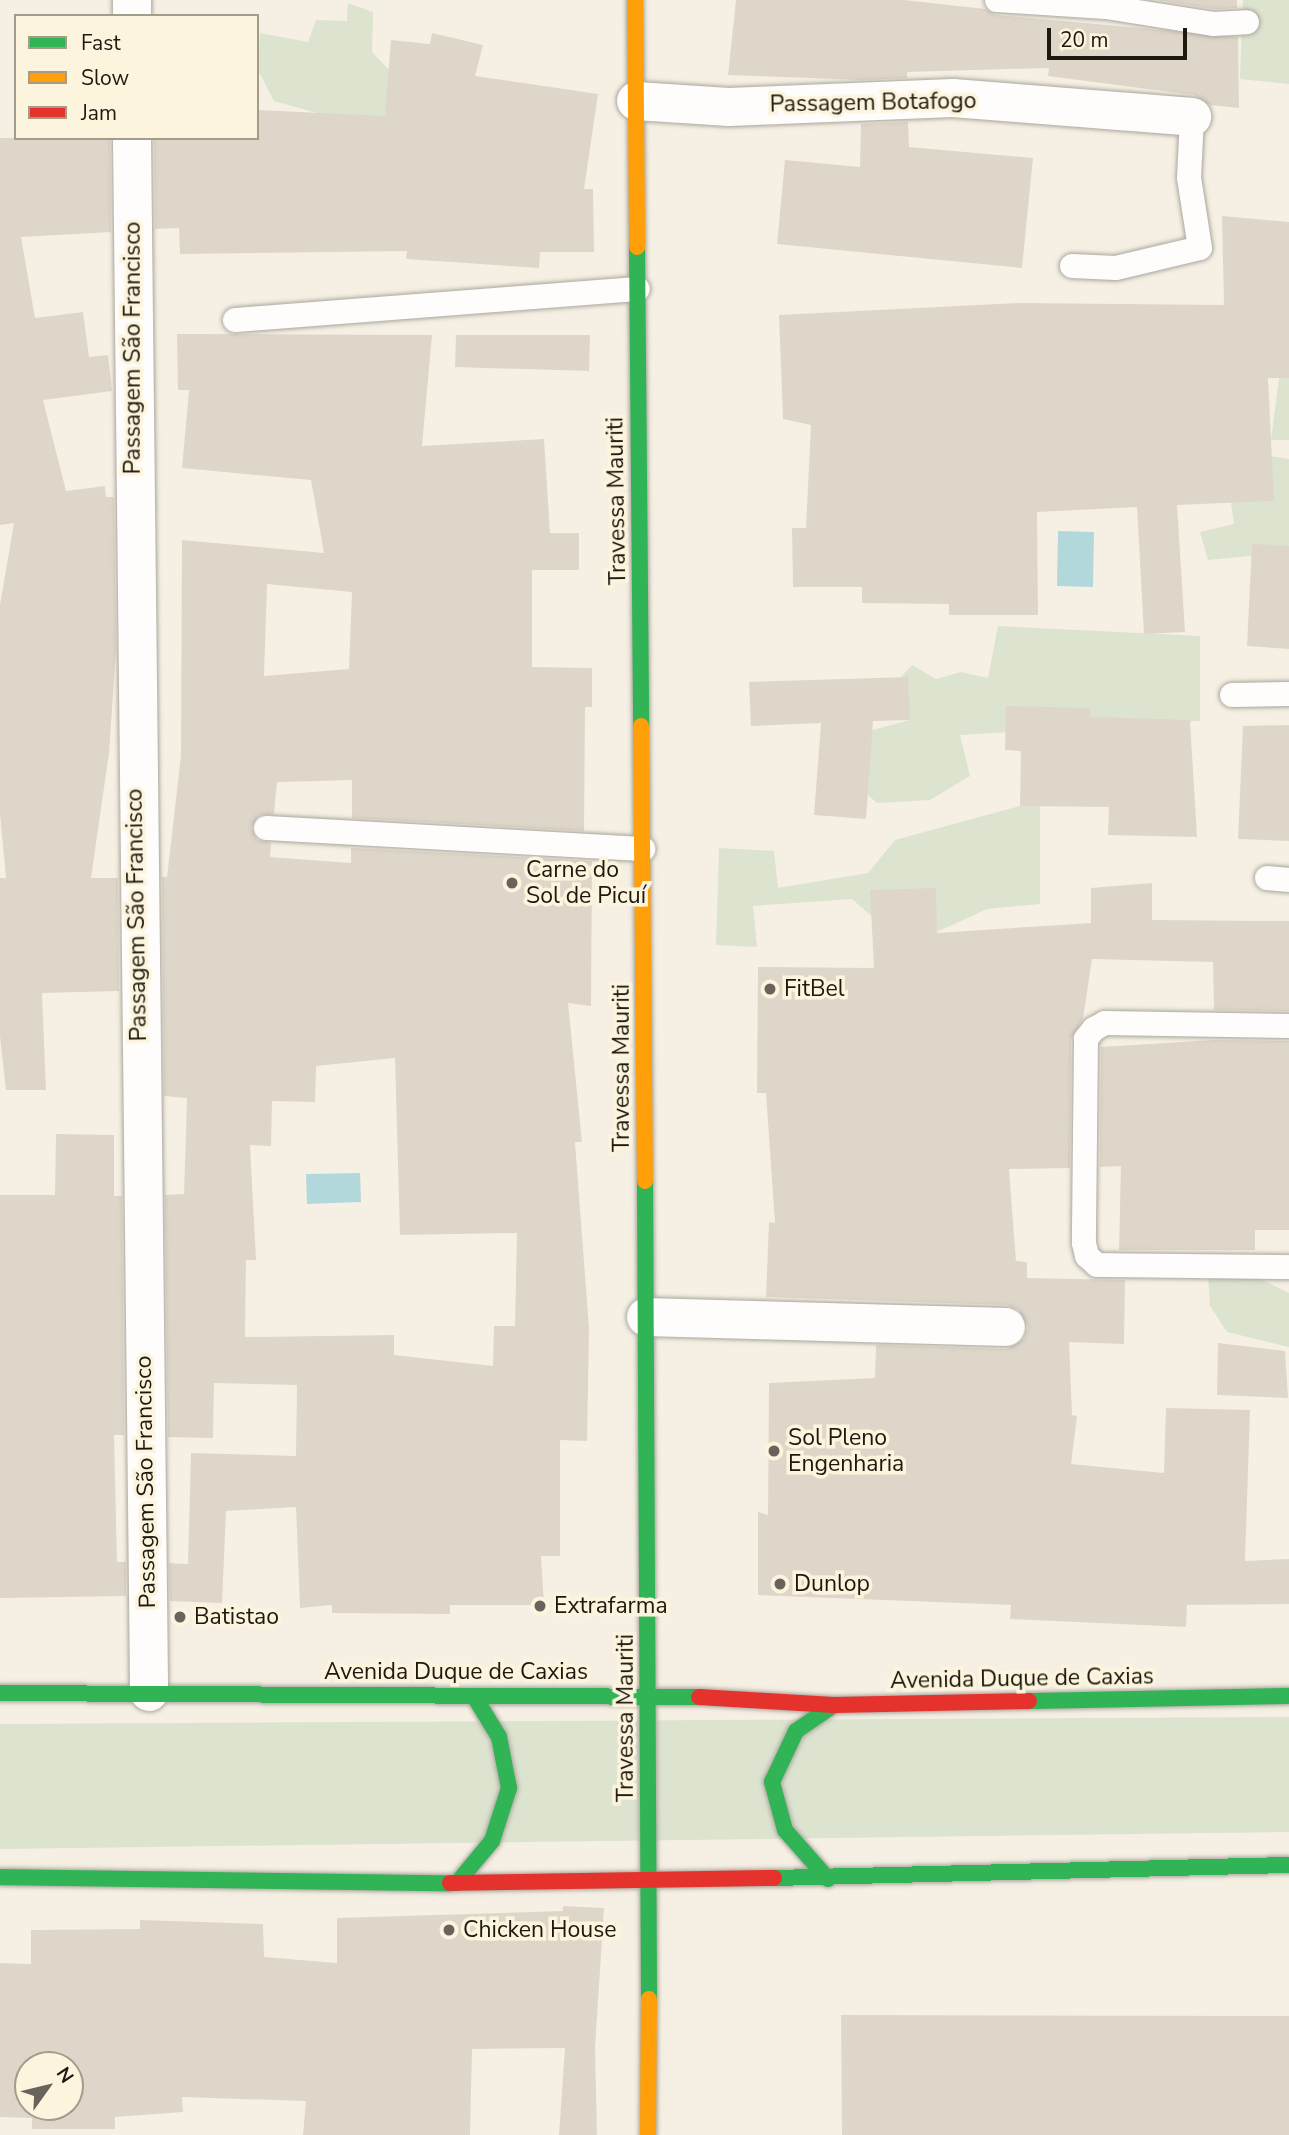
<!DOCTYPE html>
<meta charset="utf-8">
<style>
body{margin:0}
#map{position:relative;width:1289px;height:2135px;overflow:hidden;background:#f6f0e4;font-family:"Nunito Sans",sans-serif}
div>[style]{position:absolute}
.green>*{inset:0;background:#dce3cf}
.water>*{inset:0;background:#b2d8db}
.building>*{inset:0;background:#dfd6ca}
.roads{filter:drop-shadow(0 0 2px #aba79e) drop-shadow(0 0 2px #aba79e)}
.lane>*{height:24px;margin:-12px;padding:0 12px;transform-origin:12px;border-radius:12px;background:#fefdfb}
.street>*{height:38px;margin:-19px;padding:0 19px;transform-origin:19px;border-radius:19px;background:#fefdfb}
.fast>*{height:16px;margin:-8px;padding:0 8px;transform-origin:8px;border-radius:8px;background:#30b455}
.slow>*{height:16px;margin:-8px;padding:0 8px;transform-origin:8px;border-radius:8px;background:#ff9f0a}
.jam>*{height:16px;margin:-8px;padding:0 8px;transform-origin:8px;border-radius:8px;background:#e5322d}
.dots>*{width:19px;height:19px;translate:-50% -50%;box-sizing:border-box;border:4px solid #fdf4dd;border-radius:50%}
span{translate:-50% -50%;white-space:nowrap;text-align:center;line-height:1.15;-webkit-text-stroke:7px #fdf4dd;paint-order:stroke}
.street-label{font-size:23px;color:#1c1911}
.poi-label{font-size:23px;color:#1c1911}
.left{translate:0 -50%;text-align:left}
.legend{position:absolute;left:14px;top:14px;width:245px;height:126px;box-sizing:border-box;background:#fdf4dd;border:2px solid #a39c8b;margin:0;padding:9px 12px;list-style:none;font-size:21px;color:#1c1911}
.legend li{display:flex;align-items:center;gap:14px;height:35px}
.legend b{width:35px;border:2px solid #a39c8b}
.north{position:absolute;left:14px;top:2051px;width:70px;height:70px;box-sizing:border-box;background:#fdf4dd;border:2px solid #a39c8b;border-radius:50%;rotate:56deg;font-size:19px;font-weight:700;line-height:28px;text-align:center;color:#1c1911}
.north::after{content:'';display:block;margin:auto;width:24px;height:32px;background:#68645b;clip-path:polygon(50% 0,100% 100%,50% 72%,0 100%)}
.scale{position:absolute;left:1047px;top:28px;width:140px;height:32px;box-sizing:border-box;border:4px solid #1c1911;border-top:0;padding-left:9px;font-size:21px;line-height:24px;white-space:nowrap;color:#1c1911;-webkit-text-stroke:5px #fdf4dd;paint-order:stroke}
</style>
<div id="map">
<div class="green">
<div style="clip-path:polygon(1243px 0,1289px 0,1289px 84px,1240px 79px)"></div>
<div style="clip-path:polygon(348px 3px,373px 12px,372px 52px,392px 73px,415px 118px,360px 125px,274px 101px,258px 70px,260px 33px,308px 42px,316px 20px,347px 21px)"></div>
<div style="clip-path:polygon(1289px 357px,1289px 440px,1271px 440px,1279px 378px)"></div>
<div style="clip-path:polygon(1250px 453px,1289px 459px,1289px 552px,1208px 560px,1200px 532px,1234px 524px,1231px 503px)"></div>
<div style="clip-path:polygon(998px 626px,1200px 636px,1200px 721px,960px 735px,970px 776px,930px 800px,877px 803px,868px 795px,869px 731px,910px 720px,901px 677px,912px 665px,936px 679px,961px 672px,988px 678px)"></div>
<div style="clip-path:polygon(1020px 806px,1040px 806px,1040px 904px,987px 909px,906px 946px,852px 899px,753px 906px,757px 947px,716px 945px,719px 848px,774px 851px,778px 888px,868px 873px,895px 840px)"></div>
<div style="clip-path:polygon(1250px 1274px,1289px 1293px,1289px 1347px,1227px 1332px,1210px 1306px,1208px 1276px)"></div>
<div style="clip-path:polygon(1289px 1717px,1289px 1832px,0 1849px,0 1724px)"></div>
</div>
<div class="water">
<div style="clip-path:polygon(1058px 531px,1094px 532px,1093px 587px,1057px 586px)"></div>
<div style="clip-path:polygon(360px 1173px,361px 1202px,307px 1204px,306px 1174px)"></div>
</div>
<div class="building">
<div style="clip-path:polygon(736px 0,904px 0,985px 9px,996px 15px,1238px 37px,1239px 108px,1210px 105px,1194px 95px,1048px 76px,1049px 68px,907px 72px,907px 78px,863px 80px,728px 75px)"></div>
<div style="clip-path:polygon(1157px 0,1237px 0,1237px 8px,1214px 9px)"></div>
<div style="clip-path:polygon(432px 33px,483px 45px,475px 76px,598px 94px,584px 189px,593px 189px,594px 252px,540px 252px,539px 268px,406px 259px,407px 251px,180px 254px,179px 228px,155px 229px,154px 138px,257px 138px,257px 110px,385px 116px,391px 40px,430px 44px)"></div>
<div style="clip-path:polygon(908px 122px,909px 147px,1033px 158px,1022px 268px,777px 244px,785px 160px,860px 167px,861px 124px)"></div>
<div style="clip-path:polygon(0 138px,110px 138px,111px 232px,21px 237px,35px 318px,83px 312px,89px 357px,108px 355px,112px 391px,43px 400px,66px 491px,105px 486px,106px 497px,114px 497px,116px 650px,109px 753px,91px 878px,118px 878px,119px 991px,42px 993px,46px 1090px,6px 1090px,0 1036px,0 878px,6px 878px,0 814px,0 605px,14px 523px,0 525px)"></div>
<div style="clip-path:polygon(1222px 216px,1289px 222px,1289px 378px,1268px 378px,1274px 501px,1177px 505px,1185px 632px,1144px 634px,1137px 507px,1037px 512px,1038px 615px,949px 615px,949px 604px,862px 603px,862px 587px,793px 587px,792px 528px,806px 528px,811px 425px,783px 419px,779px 315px,1019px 303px,1224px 305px)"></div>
<div style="clip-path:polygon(evenodd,177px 334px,432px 335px,422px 446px,544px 439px,550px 533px,579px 533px,579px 570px,532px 570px,532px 667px,592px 668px,592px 707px,585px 707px,584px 831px,352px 818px,352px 780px,277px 782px,274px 814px,259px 815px,251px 828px,257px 840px,271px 843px,270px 857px,351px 863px,351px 848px,592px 861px,591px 1006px,568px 1003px,582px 1142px,575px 1142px,589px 1328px,587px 1441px,560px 1440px,560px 1556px,541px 1556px,544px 1605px,450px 1605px,450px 1614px,332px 1613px,332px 1605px,300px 1608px,296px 1507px,226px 1511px,222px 1603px,170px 1601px,169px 1563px,188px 1564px,191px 1453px,296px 1456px,297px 1385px,214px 1383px,213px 1438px,168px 1437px,165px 1195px,184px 1194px,187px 1098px,164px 1096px,162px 877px,167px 877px,181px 756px,182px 540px,324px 553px,311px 480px,182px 468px,189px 390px,178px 390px,177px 334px,267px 584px,352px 592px,349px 669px,264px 676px,267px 584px,177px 334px,395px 1058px,400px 1235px,517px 1233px,515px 1326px,494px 1326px,493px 1366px,394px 1355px,394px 1335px,245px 1337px,246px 1260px,256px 1260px,250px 1145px,271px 1146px,272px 1101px,315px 1102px,316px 1066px,395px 1058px)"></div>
<div style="clip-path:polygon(456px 335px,590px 335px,589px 371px,455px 367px)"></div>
<div style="clip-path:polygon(1252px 544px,1289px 546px,1289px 649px,1247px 646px)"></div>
<div style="clip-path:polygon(908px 677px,910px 720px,873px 721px,866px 819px,814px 815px,821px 723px,751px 726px,749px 682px)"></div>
<div style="clip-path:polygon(1006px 706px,1090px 708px,1090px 717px,1190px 720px,1197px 837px,1108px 835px,1109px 807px,1020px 806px,1021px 751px,1005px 750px)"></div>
<div style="clip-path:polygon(1289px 725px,1289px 841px,1238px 839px,1243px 726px)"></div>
<div style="clip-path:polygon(1152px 883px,1152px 920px,1289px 921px,1289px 1011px,1214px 1010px,1213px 962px,1092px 959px,1083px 1019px,1071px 1039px,1070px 1168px,1009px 1169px,1016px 1261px,1027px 1262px,1027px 1278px,1125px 1280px,1124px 1344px,1069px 1342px,1072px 1415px,1077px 1416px,1071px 1464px,1164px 1473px,1166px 1408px,1250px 1410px,1245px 1561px,1289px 1559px,1289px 1604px,1187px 1605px,1186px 1627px,1010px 1619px,1011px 1605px,758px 1595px,758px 1512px,768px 1515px,769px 1383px,875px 1378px,876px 1345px,1006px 1349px,1024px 1339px,1028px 1327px,1018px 1309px,1007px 1305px,766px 1297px,769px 1222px,775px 1223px,766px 1093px,757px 1093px,758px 967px,874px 968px,870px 890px,936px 888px,937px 933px,1091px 923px,1091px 888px)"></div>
<div style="clip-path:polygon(1214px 1040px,1289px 1041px,1289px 1230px,1255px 1230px,1255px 1250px,1119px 1250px,1121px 1166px,1100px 1167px,1101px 1047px)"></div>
<div style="clip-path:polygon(56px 1134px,114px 1135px,114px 1196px,122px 1196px,124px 1435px,114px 1435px,117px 1562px,126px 1562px,126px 1596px,0 1598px,0 1195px,55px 1195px)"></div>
<div style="clip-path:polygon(1218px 1343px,1285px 1351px,1288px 1398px,1217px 1395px)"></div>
<div style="clip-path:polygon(evenodd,563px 1906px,604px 1908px,595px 2048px,597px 2135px,559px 2135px,565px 2048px,472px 2049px,470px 2135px,303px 2135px,306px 2101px,182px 2097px,183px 2112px,115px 2117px,115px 2129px,32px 2129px,32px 2118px,0 2117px,0 1963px,31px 1964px,31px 1930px,140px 1929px,140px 1920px,263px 1924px,264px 1957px,337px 1963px,337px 1918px,563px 1911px,563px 1906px,28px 2065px,70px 2065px,70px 2107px,28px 2107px,28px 2065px)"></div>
<div style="clip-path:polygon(841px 2015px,1289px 2016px,1289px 2135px,842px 2135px)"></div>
</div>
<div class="roads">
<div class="lane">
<div style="left:997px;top:0;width:109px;rotate:3.7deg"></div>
<div style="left:1106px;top:7px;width:108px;rotate:9deg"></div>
<div style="left:1213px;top:24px;width:34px;rotate:-3deg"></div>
<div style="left:1072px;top:266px;width:44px;rotate:2.6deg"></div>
<div style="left:1116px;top:268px;width:86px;rotate:-13.4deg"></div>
<div style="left:1200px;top:248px;width:71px;rotate:-98.9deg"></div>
<div style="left:1189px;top:178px;width:61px;rotate:-87.2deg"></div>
<div style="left:235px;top:320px;width:404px;rotate:-4.4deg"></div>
<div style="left:1232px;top:695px;width:57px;rotate:-1deg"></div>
<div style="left:266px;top:828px;width:378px;rotate:3.2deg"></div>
<div style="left:1267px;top:878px;width:22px;rotate:5deg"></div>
<div style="left:1289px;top:1026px;width:184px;rotate:-179.1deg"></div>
<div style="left:1105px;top:1023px;width:13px;rotate:151deg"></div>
<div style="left:1094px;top:1029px;width:13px;rotate:129deg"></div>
<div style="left:1086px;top:1039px;width:204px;rotate:90.6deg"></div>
<div style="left:1084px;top:1243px;width:13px;rotate:77deg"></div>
<div style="left:1087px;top:1256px;width:13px;rotate:42deg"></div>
<div style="left:1097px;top:1265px;width:192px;rotate:0.6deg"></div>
</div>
<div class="street">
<div style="left:132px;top:0;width:16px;rotate:90deg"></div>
<div style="left:636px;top:101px;width:93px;rotate:3.7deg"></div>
<div style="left:729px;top:107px;width:224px;rotate:-2.3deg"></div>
<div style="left:953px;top:98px;width:240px;rotate:4.5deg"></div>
<div style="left:132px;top:138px;width:1554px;rotate:89.37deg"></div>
<div style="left:646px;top:1317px;width:360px;rotate:1.6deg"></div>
</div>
<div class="fast">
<div style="left:637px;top:247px;width:479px;rotate:89.5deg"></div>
<div style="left:645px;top:1181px;width:818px;rotate:89.72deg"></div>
<div style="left:0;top:1693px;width:699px;rotate:0.33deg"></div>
<div style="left:1029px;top:1701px;width:260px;rotate:-1.1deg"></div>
<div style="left:0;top:1877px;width:450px;rotate:0.8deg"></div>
<div style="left:774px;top:1878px;width:515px;rotate:-1.45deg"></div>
<div style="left:828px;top:1879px;width:65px;rotate:-131.3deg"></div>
<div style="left:785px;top:1830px;width:50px;rotate:-105.2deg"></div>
<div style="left:772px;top:1782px;width:56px;rotate:-64.8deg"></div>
<div style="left:796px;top:1731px;width:46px;rotate:-34.4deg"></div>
<div style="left:457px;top:1883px;width:55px;rotate:-50.2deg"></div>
<div style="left:492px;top:1841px;width:56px;rotate:-72.2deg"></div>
<div style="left:509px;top:1788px;width:52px;rotate:-101.1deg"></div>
<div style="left:499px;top:1737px;width:48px;rotate:-121.4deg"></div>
</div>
<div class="slow">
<div style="left:635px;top:0;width:247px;rotate:89.5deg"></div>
<div style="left:641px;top:726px;width:455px;rotate:89.5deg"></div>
<div style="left:648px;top:2135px;width:136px;rotate:-89.6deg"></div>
</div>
<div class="jam">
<div style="left:699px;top:1697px;width:135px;rotate:3.4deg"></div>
<div style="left:834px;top:1705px;width:195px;rotate:-1.2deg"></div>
<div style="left:450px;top:1883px;width:324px;rotate:-0.9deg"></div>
</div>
</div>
<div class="dots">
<div style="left:512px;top:883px;background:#68645b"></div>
<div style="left:770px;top:989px;background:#68645b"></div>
<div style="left:774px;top:1451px;background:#68645b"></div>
<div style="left:780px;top:1584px;background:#68645b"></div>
<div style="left:540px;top:1606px;background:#68645b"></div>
<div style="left:180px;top:1617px;background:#68645b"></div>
<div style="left:449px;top:1930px;background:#68645b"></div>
</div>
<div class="street-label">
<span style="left:873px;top:103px;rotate:-1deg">Passagem Botafogo</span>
<span style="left:133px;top:348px;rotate:-90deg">Passagem São Francisco</span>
<span style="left:617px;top:501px;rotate:-91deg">Travessa Mauriti</span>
<span style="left:137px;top:915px;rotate:-91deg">Passagem São Francisco</span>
<span style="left:622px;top:1068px;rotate:-90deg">Travessa Mauriti</span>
<span style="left:146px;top:1482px;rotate:-91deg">Passagem São Francisco</span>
<span style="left:456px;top:1672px">Avenida Duque de Caxias</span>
<span style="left:1022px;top:1679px;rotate:-1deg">Avenida Duque de Caxias</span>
<span style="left:626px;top:1718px;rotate:-90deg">Travessa Mauriti</span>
</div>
<div class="poi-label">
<span class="left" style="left:526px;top:883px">Carne do<br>Sol de Picuí</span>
<span class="left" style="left:784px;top:989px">FitBel</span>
<span class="left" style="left:788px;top:1451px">Sol Pleno<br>Engenharia</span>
<span class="left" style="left:794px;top:1584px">Dunlop</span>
<span class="left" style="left:554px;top:1606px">Extrafarma</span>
<span class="left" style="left:194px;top:1617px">Batistao</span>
<span class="left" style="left:463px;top:1930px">Chicken House</span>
</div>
<ul class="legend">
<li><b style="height:9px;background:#30b455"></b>Fast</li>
<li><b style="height:9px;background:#ff9f0a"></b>Slow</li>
<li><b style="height:9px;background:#e5322d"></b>Jam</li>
</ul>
<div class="north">N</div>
<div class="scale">20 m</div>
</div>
